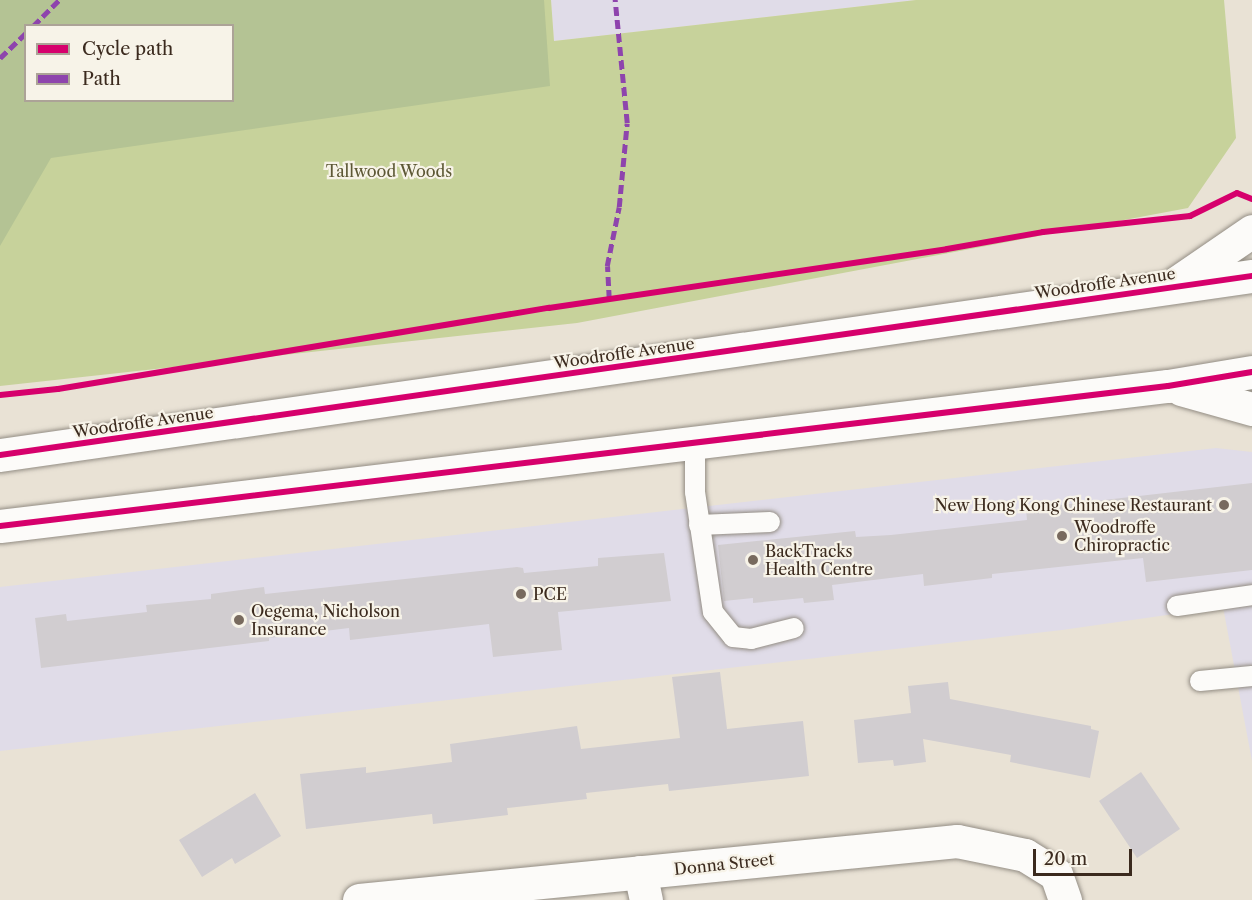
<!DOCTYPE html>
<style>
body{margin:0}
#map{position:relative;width:1252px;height:900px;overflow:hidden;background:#e9e2d5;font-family:"Libre Caslon Text",serif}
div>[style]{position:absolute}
.built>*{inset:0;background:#e0dce8}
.green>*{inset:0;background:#c7d29b}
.forest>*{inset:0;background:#b4c394}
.building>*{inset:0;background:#d1cdd0}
.roads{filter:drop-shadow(0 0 2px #938d84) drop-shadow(0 0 2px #938d84)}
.service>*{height:20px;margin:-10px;padding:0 10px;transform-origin:10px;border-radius:10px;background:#fcfbf9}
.minor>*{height:33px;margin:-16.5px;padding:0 16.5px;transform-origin:16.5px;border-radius:16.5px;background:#fcfbf9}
.secondary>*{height:33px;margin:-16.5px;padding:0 16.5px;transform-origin:16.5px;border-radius:16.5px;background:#fcfbf9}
.quiet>*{height:4.5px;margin-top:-2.25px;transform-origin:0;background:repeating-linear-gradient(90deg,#8e44ad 0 9px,transparent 0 13.5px)}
.cycleway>*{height:6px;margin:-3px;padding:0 3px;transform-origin:3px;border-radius:3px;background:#d6006c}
.dots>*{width:16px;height:16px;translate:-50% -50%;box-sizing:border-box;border:3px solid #f7f3e8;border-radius:50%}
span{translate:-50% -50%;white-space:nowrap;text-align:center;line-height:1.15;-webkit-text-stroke:4.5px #f7f3e8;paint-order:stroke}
.park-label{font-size:16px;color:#5d5835}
.street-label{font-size:16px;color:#3b2a1e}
.poi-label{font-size:16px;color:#3b2a1e}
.right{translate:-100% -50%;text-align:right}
.left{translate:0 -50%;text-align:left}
.legend{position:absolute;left:24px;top:24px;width:210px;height:78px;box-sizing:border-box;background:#f7f3e8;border:2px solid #aca397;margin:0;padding:8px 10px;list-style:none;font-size:18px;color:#3b2a1e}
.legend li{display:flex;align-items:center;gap:12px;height:30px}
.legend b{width:30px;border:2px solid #aca397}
.scale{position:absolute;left:1033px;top:849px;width:99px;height:27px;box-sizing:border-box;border:3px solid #3b2a1e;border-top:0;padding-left:8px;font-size:18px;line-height:21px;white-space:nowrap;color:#3b2a1e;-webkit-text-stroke:4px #f7f3e8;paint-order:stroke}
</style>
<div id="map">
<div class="built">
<div style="clip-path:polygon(551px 0,916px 0,554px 41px)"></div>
<div style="clip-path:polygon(1216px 448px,1252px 452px,1252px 761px,1223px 607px,1062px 630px,0 751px,0 587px)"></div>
</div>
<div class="green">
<div style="clip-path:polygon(evenodd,0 0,551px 0,554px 41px,916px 0,1224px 0,1236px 138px,1188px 208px,577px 323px,0 386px,0 0,26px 26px,232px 26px,232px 100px,26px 100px,26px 26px)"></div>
</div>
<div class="forest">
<div style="clip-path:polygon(evenodd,0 0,544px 0,550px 86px,51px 158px,0 246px,0 0,26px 26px,232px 26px,232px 100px,26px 100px,26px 26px)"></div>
</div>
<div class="building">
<div style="clip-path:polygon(1252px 483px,1252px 570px,1146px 582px,1143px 558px,992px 574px,992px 578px,924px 586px,923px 574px,832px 585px,834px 600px,804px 603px,803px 598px,753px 603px,753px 598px,724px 601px,718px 545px,855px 531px,856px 537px,891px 535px,1027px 520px,1026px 509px)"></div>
<div style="clip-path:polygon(664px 553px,671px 601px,558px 612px,562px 650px,493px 657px,489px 624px,350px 640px,349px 628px,269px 638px,269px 641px,41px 668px,35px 618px,66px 614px,67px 621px,147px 612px,146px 605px,211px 599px,211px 594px,264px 587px,265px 594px,517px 567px,523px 568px,524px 573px,598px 566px,598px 558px)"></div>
<div style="clip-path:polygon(720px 672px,727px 729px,803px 721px,809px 776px,669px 791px,668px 784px,586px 793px,587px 799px,507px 808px,508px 815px,433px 824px,432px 814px,306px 829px,300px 774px,366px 767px,366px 773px,452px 762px,450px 744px,577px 726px,581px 749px,680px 738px,672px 677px)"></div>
<div style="clip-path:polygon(948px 682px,950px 699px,1091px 726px,1091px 729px,1099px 731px,1090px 778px,1010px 762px,1011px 755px,923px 739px,926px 762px,894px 766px,893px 760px,858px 763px,854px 720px,911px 713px,908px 686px)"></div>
<div style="clip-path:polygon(1141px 772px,1180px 829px,1137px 858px,1099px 801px)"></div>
<div style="clip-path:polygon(255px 793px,281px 836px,235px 864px,232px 858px,202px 877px,179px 840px)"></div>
</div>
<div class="roads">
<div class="service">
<div style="left:695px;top:443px;width:49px;rotate:90deg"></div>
<div style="left:695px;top:492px;width:121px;rotate:81.5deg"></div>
<div style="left:713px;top:612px;width:32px;rotate:51deg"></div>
<div style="left:733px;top:637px;width:18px;rotate:6deg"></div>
<div style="left:751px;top:639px;width:44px;rotate:-14.3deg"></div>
<div style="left:699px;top:525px;width:71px;rotate:-2.4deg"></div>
<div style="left:1177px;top:606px;width:76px;rotate:-8.3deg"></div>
<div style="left:1200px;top:681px;width:52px;rotate:-5.5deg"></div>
</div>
<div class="minor">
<div style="left:640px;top:872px;width:29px;rotate:78deg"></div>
<div style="left:359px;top:900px;width:601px;rotate:-5.63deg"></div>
<div style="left:957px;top:841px;width:69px;rotate:11.6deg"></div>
<div style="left:1025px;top:855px;width:36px;rotate:32deg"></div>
<div style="left:1056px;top:874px;width:28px;rotate:71deg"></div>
</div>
<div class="secondary">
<div style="left:1176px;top:283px;width:92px;rotate:-34.4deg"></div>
<div style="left:1181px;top:389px;width:74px;rotate:15.7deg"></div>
<div style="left:0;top:455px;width:1265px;rotate:-8.14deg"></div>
<div style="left:0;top:526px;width:1176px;rotate:-6.84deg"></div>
<div style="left:1168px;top:386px;width:85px;rotate:-9.5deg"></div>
</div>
</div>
<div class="quiet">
<div style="left:33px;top:26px;width:37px;rotate:-45deg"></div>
<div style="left:0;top:58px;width:36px;rotate:-44deg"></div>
<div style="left:609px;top:299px;width:33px;rotate:-93deg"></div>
<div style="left:607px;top:266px;width:60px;rotate:-78.5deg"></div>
<div style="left:619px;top:207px;width:84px;rotate:-84.6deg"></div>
<div style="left:627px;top:123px;width:124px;rotate:-95.6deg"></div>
</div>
<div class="cycleway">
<div style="left:0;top:395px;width:58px;rotate:-5.9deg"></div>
<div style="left:58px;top:389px;width:498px;rotate:-9.4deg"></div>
<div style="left:549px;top:308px;width:402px;rotate:-8.4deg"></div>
<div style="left:947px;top:249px;width:97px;rotate:-10deg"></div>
<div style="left:1043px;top:232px;width:148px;rotate:-6.2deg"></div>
<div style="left:1190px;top:216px;width:52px;rotate:-26.1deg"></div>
<div style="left:1237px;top:193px;width:16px;rotate:22deg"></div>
<div style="left:0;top:455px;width:1265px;rotate:-8.14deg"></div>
<div style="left:0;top:526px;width:1176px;rotate:-6.84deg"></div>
<div style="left:1168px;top:386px;width:85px;rotate:-9.5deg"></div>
</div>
<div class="dots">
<div style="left:1224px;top:505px;background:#786a5e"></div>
<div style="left:1062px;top:536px;background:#786a5e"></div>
<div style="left:753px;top:560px;background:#786a5e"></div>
<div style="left:521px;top:594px;background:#786a5e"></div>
<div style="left:239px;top:620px;background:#786a5e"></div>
</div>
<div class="park-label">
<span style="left:389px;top:171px">Tallwood Woods</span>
</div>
<div class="street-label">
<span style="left:1105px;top:283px;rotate:-8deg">Woodroffe Avenue</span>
<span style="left:624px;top:353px;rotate:-8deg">Woodroffe Avenue</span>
<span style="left:143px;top:422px;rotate:-8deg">Woodroffe Avenue</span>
<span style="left:724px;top:864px;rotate:-6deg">Donna Street</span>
</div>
<div class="poi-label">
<span class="right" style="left:1212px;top:505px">New Hong Kong Chinese Restaurant</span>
<span class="left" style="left:1074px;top:536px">Woodroffe<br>Chiropractic</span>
<span class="left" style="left:765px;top:560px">BackTracks<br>Health Centre</span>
<span class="left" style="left:533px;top:594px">PCE</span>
<span class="left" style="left:251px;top:620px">Oegema, Nicholson<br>Insurance</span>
</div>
<ul class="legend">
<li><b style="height:8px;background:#d6006c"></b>Cycle path</li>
<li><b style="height:8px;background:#8e44ad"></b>Path</li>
</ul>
<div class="scale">20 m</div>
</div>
